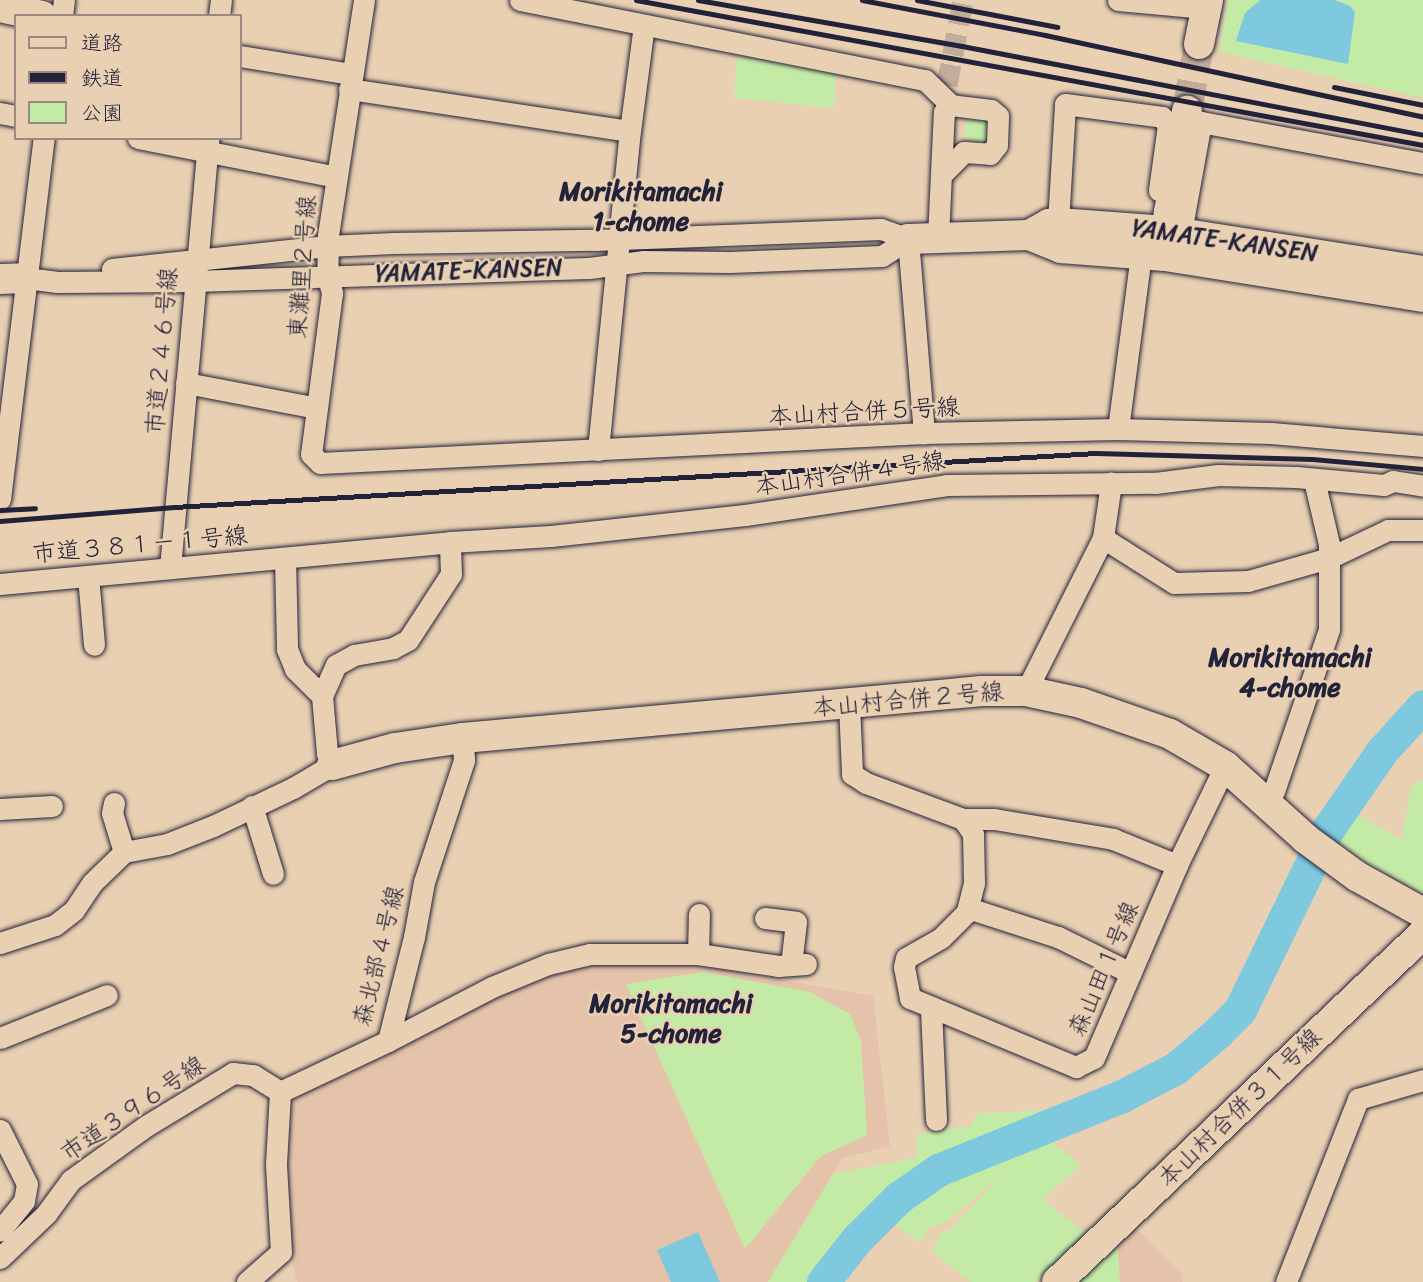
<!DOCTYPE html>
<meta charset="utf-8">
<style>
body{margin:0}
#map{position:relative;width:1423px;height:1282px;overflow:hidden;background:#ead0b2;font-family:Sriracha,"Klee One",sans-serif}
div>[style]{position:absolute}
.built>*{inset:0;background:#e5c3aa}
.green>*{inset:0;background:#c4eba6}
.water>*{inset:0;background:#7ec9de}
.river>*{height:33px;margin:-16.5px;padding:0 16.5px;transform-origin:16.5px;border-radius:16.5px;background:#7ec9de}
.street-tunnel>*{height:21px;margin-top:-10.5px;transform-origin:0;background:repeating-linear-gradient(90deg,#c2ad9a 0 21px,transparent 0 31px)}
.secondary-tunnel>*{height:30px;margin-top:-15px;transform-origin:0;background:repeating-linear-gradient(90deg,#c2ad9a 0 30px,transparent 0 45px)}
.roads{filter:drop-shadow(0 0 2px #22223b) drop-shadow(0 0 2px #22223b)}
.street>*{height:21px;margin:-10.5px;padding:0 10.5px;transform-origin:10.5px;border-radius:10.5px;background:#ead0b2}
.secondary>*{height:30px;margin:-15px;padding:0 15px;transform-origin:15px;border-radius:15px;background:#ead0b2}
.rail>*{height:5px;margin:-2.5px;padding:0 2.5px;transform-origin:2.5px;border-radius:2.5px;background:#22223b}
span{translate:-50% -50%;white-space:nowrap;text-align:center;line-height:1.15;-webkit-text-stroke:5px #ead0b2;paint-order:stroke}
.street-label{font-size:24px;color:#22223b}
.neighbourhood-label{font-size:26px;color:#22223b;font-weight:700}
.legend{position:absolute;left:14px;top:14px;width:228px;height:126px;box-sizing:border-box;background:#ead0b2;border:2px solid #9a8a82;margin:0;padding:9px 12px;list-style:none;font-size:21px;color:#22223b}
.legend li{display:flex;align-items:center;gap:14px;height:35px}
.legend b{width:35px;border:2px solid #9a8a82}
</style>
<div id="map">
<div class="built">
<div style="clip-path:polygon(590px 963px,698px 965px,873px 996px,890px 1146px,843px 1158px,768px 1282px,297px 1282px,290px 1253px,286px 1097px,550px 972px)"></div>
<div style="clip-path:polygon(1132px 1225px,1182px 1273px,1183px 1282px,1074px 1282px)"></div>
</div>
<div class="green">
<div style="clip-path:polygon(1228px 0,1423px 0,1423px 98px,1219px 52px)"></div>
<div style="clip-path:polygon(737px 57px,836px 69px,834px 108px,734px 98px)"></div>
<div style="clip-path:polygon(972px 117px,988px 120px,988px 139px,984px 144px,964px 137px,966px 121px)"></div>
<div style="clip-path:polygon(1423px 781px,1423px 893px,1369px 864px,1336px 840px,1355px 813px,1401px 840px,1412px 785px)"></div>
<div style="clip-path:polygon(703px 972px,810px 992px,850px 1014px,861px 1041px,867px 1135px,821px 1156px,745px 1249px,626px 984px)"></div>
<div style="clip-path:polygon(1122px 1083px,1131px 1096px,1048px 1139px,1081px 1165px,1043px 1199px,1084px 1232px,1036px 1282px,971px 1282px,933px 1252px,939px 1235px,953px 1227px,999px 1177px,948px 1221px,928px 1228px,920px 1242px,885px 1218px,836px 1282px,768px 1282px,833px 1174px,916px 1158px,918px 1134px,970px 1126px,977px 1114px,1046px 1110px,1094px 1098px)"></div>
<div style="clip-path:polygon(1117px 1240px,1120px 1282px,1074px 1282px)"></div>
</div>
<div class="water">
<div style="clip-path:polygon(1260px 0,1335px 0,1350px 6px,1355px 12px,1348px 64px,1236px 41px,1245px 13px)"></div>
<div style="clip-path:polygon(698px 1232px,720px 1282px,671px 1282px,657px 1250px)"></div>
</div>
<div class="river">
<div style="left:823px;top:1282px;width:55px;rotate:-51.7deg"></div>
<div style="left:857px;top:1239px;width:58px;rotate:-45deg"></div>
<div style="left:898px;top:1198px;width:49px;rotate:-35deg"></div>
<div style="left:938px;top:1170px;width:198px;rotate:-21.9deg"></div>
<div style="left:1122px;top:1096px;width:61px;rotate:-27.4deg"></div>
<div style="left:1176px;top:1068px;width:54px;rotate:-40.5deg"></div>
<div style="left:1217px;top:1033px;width:33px;rotate:-45deg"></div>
<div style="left:1240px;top:1010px;width:201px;rotate:-64.1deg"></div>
<div style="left:1328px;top:829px;width:95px;rotate:-55.3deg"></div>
<div style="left:1382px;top:751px;width:61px;rotate:-47.7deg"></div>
</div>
<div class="street-tunnel">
<div style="left:947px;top:85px;width:86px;rotate:-79.3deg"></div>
</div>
<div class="secondary-tunnel">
<div style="left:1187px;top:111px;width:68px;rotate:-79.8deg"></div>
</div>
<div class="roads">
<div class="street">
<div style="left:364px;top:0;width:239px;rotate:98.7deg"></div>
<div style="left:328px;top:236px;width:39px;rotate:91deg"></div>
<div style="left:327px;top:275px;width:19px;rotate:74deg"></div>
<div style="left:332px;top:293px;width:162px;rotate:97.4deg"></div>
<div style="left:311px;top:454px;width:13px;rotate:45deg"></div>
<div style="left:320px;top:463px;width:605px;rotate:-2.84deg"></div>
<div style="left:924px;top:433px;width:194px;rotate:-1.2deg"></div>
<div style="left:1118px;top:429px;width:153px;rotate:1.5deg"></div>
<div style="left:1271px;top:433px;width:153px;rotate:4.9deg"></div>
<div style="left:520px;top:0;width:413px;rotate:11.2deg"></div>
<div style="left:925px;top:80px;width:36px;rotate:44deg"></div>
<div style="left:1118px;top:0;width:88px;rotate:5.2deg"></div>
<div style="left:62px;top:16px;width:16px;rotate:-83deg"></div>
<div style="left:219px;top:16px;width:16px;rotate:-83deg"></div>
<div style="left:240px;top:56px;width:112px;rotate:9.2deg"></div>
<div style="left:349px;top:89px;width:284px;rotate:8.5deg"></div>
<div style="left:0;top:113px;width:16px;rotate:11deg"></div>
<div style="left:138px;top:138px;width:202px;rotate:11.1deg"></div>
<div style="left:942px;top:174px;width:31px;rotate:-45deg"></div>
<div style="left:964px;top:152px;width:26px;rotate:4deg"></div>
<div style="left:990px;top:154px;width:11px;rotate:-52deg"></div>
<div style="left:997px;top:145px;width:29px;rotate:-88deg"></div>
<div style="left:998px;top:116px;width:9px;rotate:-139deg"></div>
<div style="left:991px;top:110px;width:40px;rotate:-172.9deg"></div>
<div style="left:1058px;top:223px;width:119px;rotate:-86.6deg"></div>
<div style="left:1065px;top:104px;width:98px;rotate:7.6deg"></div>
<div style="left:1162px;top:117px;width:10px;rotate:53deg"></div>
<div style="left:1168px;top:125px;width:66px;rotate:97.9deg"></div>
<div style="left:938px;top:237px;width:125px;rotate:-87.3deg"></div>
<div style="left:944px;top:112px;width:10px;rotate:-45deg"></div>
<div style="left:908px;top:239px;width:195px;rotate:85.3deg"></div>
<div style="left:1174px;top:243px;width:13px;rotate:-58deg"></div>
<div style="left:1181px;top:232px;width:112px;rotate:-79.7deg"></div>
<div style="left:1201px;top:122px;width:226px;rotate:10.5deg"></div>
<div style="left:112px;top:269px;width:216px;rotate:-6.1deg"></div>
<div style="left:327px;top:246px;width:66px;rotate:-2.6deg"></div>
<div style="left:393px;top:243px;width:201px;rotate:-0.9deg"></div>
<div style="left:594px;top:240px;width:287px;rotate:-2.2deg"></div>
<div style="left:881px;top:229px;width:29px;rotate:20deg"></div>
<div style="left:25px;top:278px;width:31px;rotate:7deg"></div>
<div style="left:56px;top:282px;width:138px;rotate:-0.4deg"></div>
<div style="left:194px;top:281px;width:395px;rotate:-1.9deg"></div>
<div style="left:589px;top:268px;width:54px;rotate:-7.4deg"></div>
<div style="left:643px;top:261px;width:87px;rotate:0.7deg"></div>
<div style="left:730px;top:262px;width:152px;rotate:-2.3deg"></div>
<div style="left:882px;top:256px;width:31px;rotate:-33deg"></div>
<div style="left:186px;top:383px;width:133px;rotate:10.8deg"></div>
<div style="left:1118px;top:429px;width:177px;rotate:-82.5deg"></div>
<div style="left:598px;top:450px;width:321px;rotate:-84.3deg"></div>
<div style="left:630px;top:131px;width:107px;rotate:-82.5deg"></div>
<div style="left:0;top:499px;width:364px;rotate:-83.1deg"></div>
<div style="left:1103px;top:538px;width:84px;rotate:32.4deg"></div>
<div style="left:1174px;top:583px;width:74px;rotate:-1.5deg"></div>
<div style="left:1248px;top:581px;width:84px;rotate:-15.9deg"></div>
<div style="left:1329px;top:558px;width:65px;rotate:-25.4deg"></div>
<div style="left:1388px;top:530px;width:35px"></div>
<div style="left:285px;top:558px;width:91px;rotate:88.7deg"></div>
<div style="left:287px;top:649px;width:22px;rotate:68deg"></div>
<div style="left:295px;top:669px;width:38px;rotate:45deg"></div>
<div style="left:170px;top:568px;width:432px;rotate:-84.9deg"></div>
<div style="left:88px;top:576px;width:69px;rotate:85deg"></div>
<div style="left:0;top:584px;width:452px;rotate:-5.3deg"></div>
<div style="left:450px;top:542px;width:101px;rotate:-3.4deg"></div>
<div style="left:551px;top:536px;width:195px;rotate:-6.2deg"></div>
<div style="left:745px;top:515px;width:204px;rotate:-8.4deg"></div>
<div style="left:947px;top:485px;width:208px;rotate:-0.6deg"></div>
<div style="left:1155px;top:483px;width:64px;rotate:-7.2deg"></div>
<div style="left:1218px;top:475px;width:78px;rotate:1.5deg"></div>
<div style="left:1296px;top:477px;width:88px;rotate:5.2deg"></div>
<div style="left:1384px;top:485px;width:10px;rotate:-24deg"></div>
<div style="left:1393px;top:481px;width:30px;rotate:9deg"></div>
<div style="left:1026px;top:691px;width:171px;rotate:-63.3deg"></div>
<div style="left:1103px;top:538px;width:56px;rotate:-81.7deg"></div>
<div style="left:849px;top:704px;width:70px;rotate:87.5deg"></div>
<div style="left:852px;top:774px;width:17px;rotate:33deg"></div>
<div style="left:866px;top:783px;width:103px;rotate:20.4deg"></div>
<div style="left:963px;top:819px;width:18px;rotate:56deg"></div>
<div style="left:973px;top:834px;width:49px;rotate:88.8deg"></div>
<div style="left:974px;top:883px;width:30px;rotate:104deg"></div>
<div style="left:967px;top:912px;width:37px;rotate:135deg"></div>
<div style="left:941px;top:938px;width:40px;rotate:150.3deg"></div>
<div style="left:906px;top:958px;width:9px;rotate:103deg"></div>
<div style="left:904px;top:967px;width:32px;rotate:79deg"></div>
<div style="left:910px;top:998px;width:180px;rotate:22.6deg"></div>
<div style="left:1076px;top:1067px;width:20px;rotate:-27deg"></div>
<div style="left:1094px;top:1058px;width:210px;rotate:-66.7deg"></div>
<div style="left:1177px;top:865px;width:110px;rotate:-64.1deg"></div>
<div style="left:1264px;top:800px;width:13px;rotate:-42deg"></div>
<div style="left:1274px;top:791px;width:171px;rotate:-71.2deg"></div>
<div style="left:1329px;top:629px;width:85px;rotate:-90deg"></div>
<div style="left:1329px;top:544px;width:66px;rotate:-103.2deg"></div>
<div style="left:114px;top:803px;width:10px;rotate:101deg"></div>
<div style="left:112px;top:813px;width:41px;rotate:72.9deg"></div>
<div style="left:252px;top:806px;width:71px;rotate:72.8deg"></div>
<div style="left:0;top:809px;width:52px;rotate:-3.3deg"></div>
<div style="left:963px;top:819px;width:31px"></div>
<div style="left:994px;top:819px;width:121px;rotate:9.5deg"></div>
<div style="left:1113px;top:839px;width:69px;rotate:22.1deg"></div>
<div style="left:968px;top:908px;width:95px;rotate:17.9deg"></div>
<div style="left:1058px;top:937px;width:81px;rotate:26.3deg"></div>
<div style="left:765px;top:918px;width:31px;rotate:7deg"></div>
<div style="left:796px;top:922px;width:43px;rotate:96.6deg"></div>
<div style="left:0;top:943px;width:58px;rotate:-18.1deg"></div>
<div style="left:55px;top:925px;width:24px;rotate:-38deg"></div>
<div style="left:74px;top:910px;width:32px;rotate:-56deg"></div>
<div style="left:92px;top:883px;width:45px;rotate:-44.1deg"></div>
<div style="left:124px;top:852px;width:44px;rotate:-10.5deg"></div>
<div style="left:167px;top:844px;width:49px;rotate:-21.4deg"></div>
<div style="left:213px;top:826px;width:89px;rotate:-25.4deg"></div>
<div style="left:293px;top:788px;width:45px;rotate:-30.5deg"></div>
<div style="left:332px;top:765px;width:13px;rotate:-113deg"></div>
<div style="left:327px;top:753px;width:57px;rotate:-95deg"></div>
<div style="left:322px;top:696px;width:34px;rotate:-66deg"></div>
<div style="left:336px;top:665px;width:21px;rotate:-29deg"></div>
<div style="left:354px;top:655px;width:40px;rotate:-10deg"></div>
<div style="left:393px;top:648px;width:17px;rotate:-28deg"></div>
<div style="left:408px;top:640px;width:79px;rotate:-56.9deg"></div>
<div style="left:451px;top:574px;width:32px;rotate:-92deg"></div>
<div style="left:698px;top:954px;width:40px;rotate:-88.6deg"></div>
<div style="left:931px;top:1009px;width:111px;rotate:87.4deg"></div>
<div style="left:0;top:1038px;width:115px;rotate:-21.9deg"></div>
<div style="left:388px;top:1041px;width:117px;rotate:-27.4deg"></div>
<div style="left:492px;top:987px;width:61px;rotate:-22.3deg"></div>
<div style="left:548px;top:964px;width:43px;rotate:-13.4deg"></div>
<div style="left:590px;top:954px;width:108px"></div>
<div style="left:698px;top:954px;width:81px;rotate:8.5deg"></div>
<div style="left:778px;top:966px;width:28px;rotate:-4deg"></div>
<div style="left:0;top:1130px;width:60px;rotate:63.4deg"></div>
<div style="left:27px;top:1184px;width:17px;rotate:100deg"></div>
<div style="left:24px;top:1201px;width:38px;rotate:129deg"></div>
<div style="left:0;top:1258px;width:64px;rotate:-43.7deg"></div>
<div style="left:46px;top:1214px;width:42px;rotate:-53.7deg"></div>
<div style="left:71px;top:1180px;width:92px;rotate:-35.8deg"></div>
<div style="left:146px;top:1126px;width:102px;rotate:-31.3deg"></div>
<div style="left:233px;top:1073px;width:20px;rotate:6deg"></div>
<div style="left:253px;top:1075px;width:32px;rotate:32deg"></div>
<div style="left:247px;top:1282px;width:45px;rotate:-41.4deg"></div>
<div style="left:281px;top:1252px;width:88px;rotate:-93.3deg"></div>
<div style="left:276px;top:1164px;width:72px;rotate:-86.8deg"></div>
<div style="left:280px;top:1092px;width:119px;rotate:-25.3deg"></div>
<div style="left:388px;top:1041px;width:107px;rotate:-76deg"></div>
<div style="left:414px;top:937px;width:56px;rotate:-79.7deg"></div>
<div style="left:424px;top:882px;width:128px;rotate:-71.8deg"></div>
<div style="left:464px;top:760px;width:22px;rotate:-93deg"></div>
<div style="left:1286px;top:1282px;width:197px;rotate:-68.5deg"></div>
<div style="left:1358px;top:1099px;width:68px;rotate:-16.3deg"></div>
</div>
<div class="secondary">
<div style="left:0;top:7px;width:43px;rotate:12.1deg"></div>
<div style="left:1199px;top:44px;width:45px;rotate:-78.4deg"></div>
<div style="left:1029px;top:235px;width:23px;rotate:-29deg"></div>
<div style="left:1049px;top:224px;width:9px;rotate:-6deg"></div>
<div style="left:1058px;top:223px;width:109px;rotate:4.2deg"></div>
<div style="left:1167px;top:231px;width:259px;rotate:8.9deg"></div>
<div style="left:908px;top:239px;width:121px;rotate:-1.9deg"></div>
<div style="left:1029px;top:235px;width:35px;rotate:22deg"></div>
<div style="left:1061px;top:248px;width:104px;rotate:4.4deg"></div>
<div style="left:1165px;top:256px;width:261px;rotate:9deg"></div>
<div style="left:1165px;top:249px;width:37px;rotate:-84deg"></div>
<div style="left:1169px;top:212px;width:103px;rotate:-79.9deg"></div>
<div style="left:0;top:279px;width:25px;rotate:-2deg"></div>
<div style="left:332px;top:765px;width:65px;rotate:-15.1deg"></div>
<div style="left:395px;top:748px;width:69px;rotate:-8.4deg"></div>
<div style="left:463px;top:738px;width:521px;rotate:-5.17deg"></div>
<div style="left:982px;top:691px;width:44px"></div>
<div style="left:1026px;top:691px;width:56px;rotate:12.3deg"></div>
<div style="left:1081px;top:703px;width:94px;rotate:19.2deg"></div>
<div style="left:1170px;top:734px;width:64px;rotate:30.2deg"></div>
<div style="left:1225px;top:766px;width:109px;rotate:42deg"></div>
<div style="left:1306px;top:839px;width:64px;rotate:36.2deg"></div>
<div style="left:1358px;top:877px;width:74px;rotate:29deg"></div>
<div style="left:1057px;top:1282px;width:505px;rotate:-43.56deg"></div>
</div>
</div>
<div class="rail">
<div style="left:636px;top:0;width:800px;rotate:10.44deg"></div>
<div style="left:698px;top:0;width:268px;rotate:9.9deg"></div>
<div style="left:962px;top:46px;width:470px;rotate:10.9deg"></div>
<div style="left:862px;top:0;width:186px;rotate:10.8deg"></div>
<div style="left:1045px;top:35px;width:387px;rotate:12.2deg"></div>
<div style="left:917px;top:0;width:143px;rotate:10.9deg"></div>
<div style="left:1334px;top:87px;width:91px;rotate:11.4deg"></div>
<div style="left:0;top:510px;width:35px;rotate:-3deg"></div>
<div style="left:0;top:521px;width:175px;rotate:-4.6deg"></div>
<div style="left:174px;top:507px;width:924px;rotate:-3.35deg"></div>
<div style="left:1096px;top:453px;width:216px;rotate:1.6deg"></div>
<div style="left:1312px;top:459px;width:111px;rotate:5.1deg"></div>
</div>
<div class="street-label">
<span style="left:1225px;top:241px;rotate:8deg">YAMATE-KANSEN</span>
<span style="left:303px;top:267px;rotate:-86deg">東灘里２号線</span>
<span style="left:469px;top:271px;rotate:-2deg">YAMATE-KANSEN</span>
<span style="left:162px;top:351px;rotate:-85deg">市道２４６号線</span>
<span style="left:864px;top:412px;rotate:-3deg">本山村合併５号線</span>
<span style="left:850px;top:474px;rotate:-8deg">本山村合併４号線</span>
<span style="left:140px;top:545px;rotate:-5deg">市道３８１－１号線</span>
<span style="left:908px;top:700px;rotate:-5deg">本山村合併２号線</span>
<span style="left:379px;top:956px;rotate:-76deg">森北部４号線</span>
<span style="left:1104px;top:969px;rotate:-67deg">森山田１号線</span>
<span style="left:1240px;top:1108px;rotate:-44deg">本山村合併３１号線</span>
<span style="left:133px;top:1109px;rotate:-34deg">市道３９６号線</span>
</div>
<div class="neighbourhood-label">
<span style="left:641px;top:207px">Morikitamachi<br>1-chome</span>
<span style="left:1290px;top:673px">Morikitamachi<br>4-chome</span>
<span style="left:671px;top:1019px">Morikitamachi<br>5-chome</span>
</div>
<ul class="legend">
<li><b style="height:9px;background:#ead0b2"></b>道路</li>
<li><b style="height:9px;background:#22223b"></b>鉄道</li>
<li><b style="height:19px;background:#c4eba6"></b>公園</li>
</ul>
</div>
